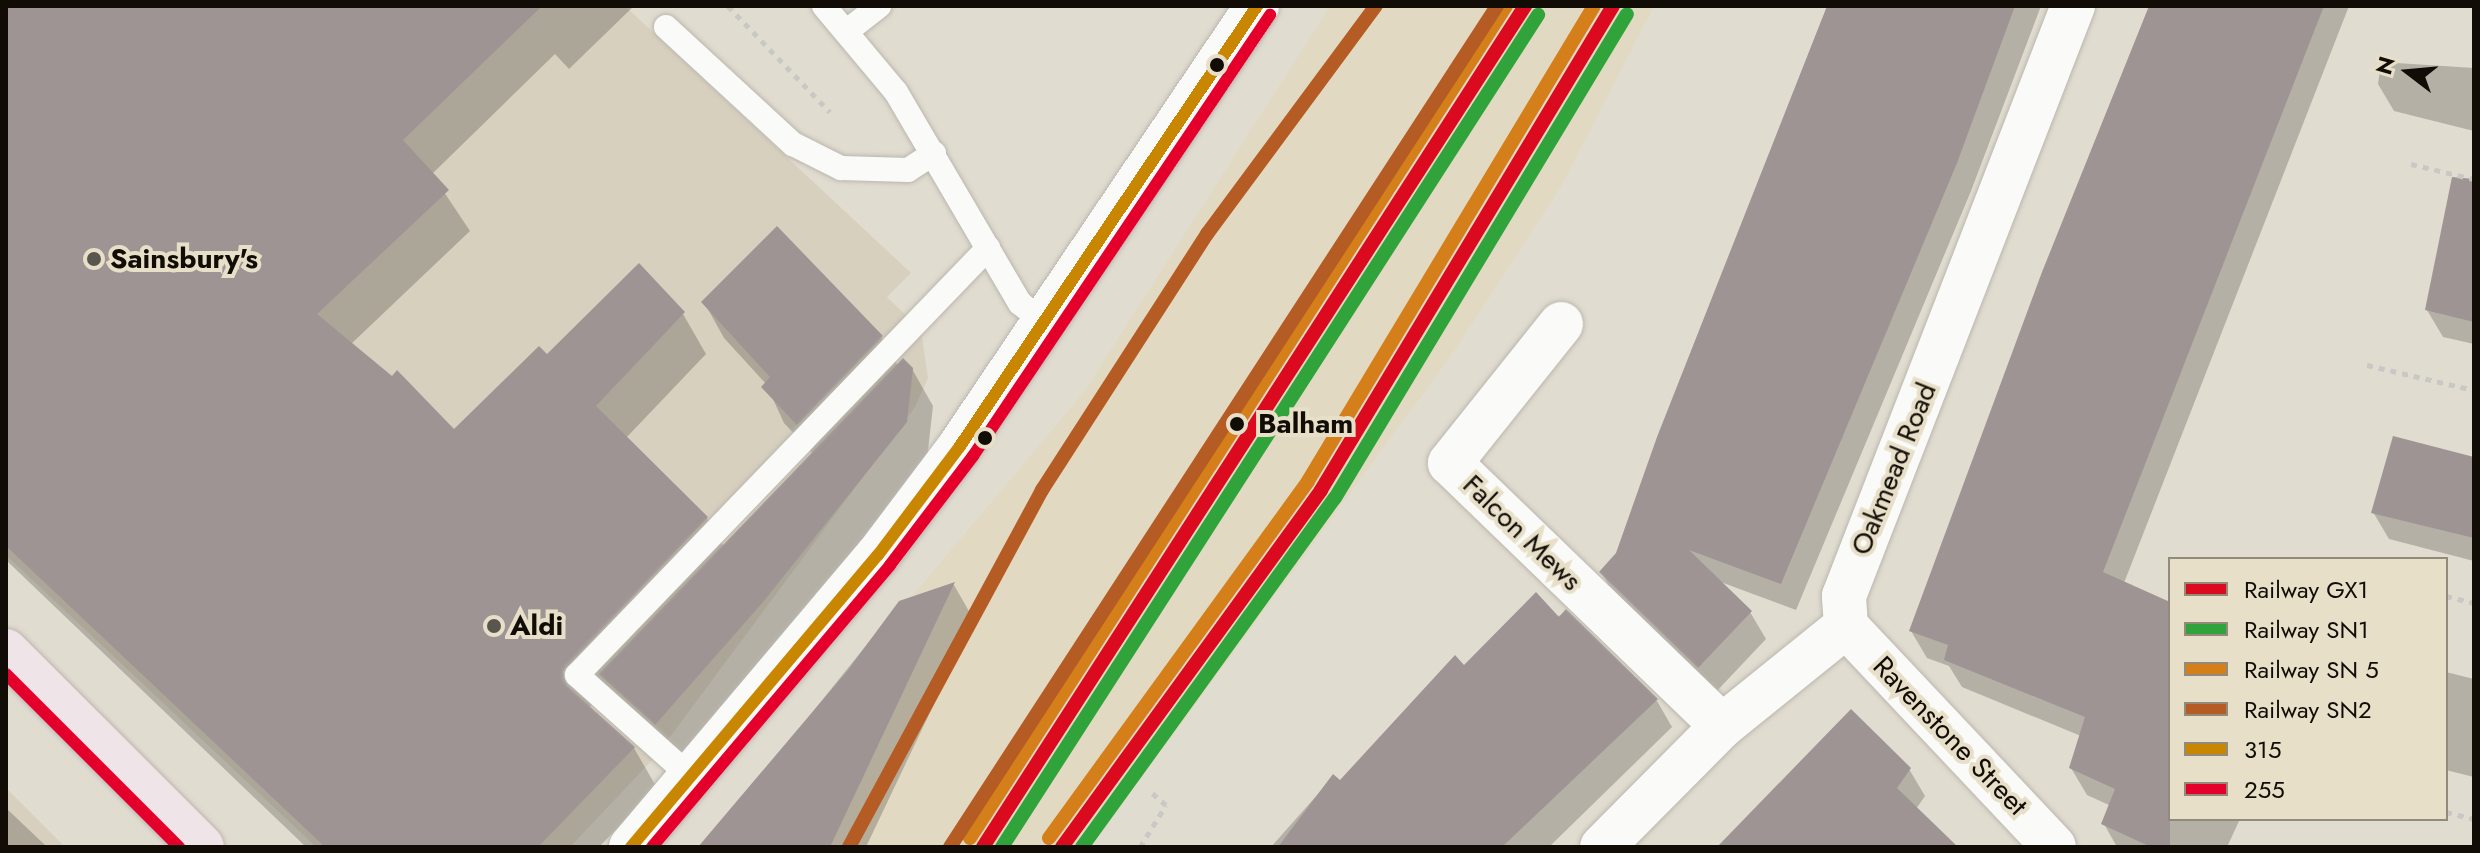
<!DOCTYPE html>
<style>
body{margin:0}
#map{position:relative;width:2480px;height:853px;overflow:hidden;background:#e1dcd0;font-family:Jost,sans-serif}
div>[style]{position:absolute}
.commercial>*{inset:0;background:#d8d0bf}
.built>*{inset:0;background:#e2d9c3}
.shadow>*{inset:0;background:#0003}
.building>*{inset:0;background:#9e9494}
.path>*{height:5px;margin-top:-2.5px;transform-origin:0;background:repeating-linear-gradient(90deg,#c9c8c5 0 6px,transparent 0 12px)}
.roads{filter:drop-shadow(0 0 2px #bbb7ae) drop-shadow(0 0 2px #bbb7ae)}
.service>*{height:24px;margin:-12px;padding:0 12px;transform-origin:12px;border-radius:12px;background:#fafaf8}
.minor>*{height:44px;margin:-22px;padding:0 22px;transform-origin:22px;border-radius:22px;background:#fafaf8}
.trunk>*{height:44px;margin:-22px;padding:0 22px;transform-origin:22px;border-radius:22px;background:#efe4e8}
.bus-1>*{height:12px;margin:-6px;padding:0 6px;transform-origin:6px;border-radius:6px;background:#c98701}
.bus-2>*{height:12px;margin:-6px;padding:0 6px;transform-origin:6px;border-radius:6px;background:#e4002b}
.rail-1>*{height:14px;margin:-7px;padding:0 7px;transform-origin:7px;border-radius:7px;background:#dc0a1e}
.rail-2>*{height:14px;margin:-7px;padding:0 7px;transform-origin:7px;border-radius:7px;background:#30a43a}
.rail-3>*{height:14px;margin:-7px;padding:0 7px;transform-origin:7px;border-radius:7px;background:#d47f1a}
.rail-4>*{height:14px;margin:-7px;padding:0 7px;transform-origin:7px;border-radius:7px;background:#b55b24}
.dots>*{width:22px;height:22px;translate:-50% -50%;box-sizing:border-box;border:4px solid #e8dfc9;border-radius:50%}
span{translate:-50% -50%;white-space:nowrap;text-align:center;line-height:1.15;-webkit-text-stroke:8px #e8dfc9;paint-order:stroke}
.poi-label{font-size:28px;color:#110d06;font-weight:700}
.left{translate:0 -50%;text-align:left}
.stop-label{font-size:28px;color:#110d06;font-weight:700}
.street-label{font-size:28px;color:#110d06}
.frame{position:absolute;inset:0;border:8px solid #110d06;pointer-events:none}
.legend{position:absolute;left:2168px;top:557px;width:280px;height:264px;box-sizing:border-box;background:#e8dfc9;border:2px solid #928b7b;margin:0;padding:10px 14px;list-style:none;font-size:24px;color:#110d06}
.legend li{display:flex;align-items:center;gap:16px;height:40px}
.legend b{width:40px;border:2px solid #928b7b}
.north{position:absolute;left:2368px;top:32px;width:80px;height:80px;-webkit-text-stroke:6px #e8dfc9;paint-order:stroke;rotate:286deg;font-size:22px;font-weight:700;line-height:32px;text-align:center;color:#110d06}
.north::after{content:'';display:block;margin:auto;width:28px;height:36px;background:#110d06;clip-path:polygon(50% 0,100% 100%,50% 72%,0 100%)}
</style>
<div id="map">
<div class="commercial">
<div style="clip-path:polygon(6px 6px,625px 6px,911px 273px,887px 297px,921px 330px,928px 378px,915px 407px,655px 757px,570px 847px,316px 847px,6px 555px)"></div>
<div style="clip-path:polygon(6px 788px,65px 847px,6px 847px)"></div>
</div>
<div class="built">
<div style="clip-path:polygon(1330px 6px,1654px 6px,1562px 185px,1455px 350px,1091px 847px,701px 847px,1084px 392px)"></div>
</div>
<div class="shadow">
<div style="clip-path:polygon(6px 6px,634px 6px,569px 69px,555px 54px,432px 174px,470px 231px,350px 345px,454px 432px,547px 356px,683px 314px,706px 354px,626px 438px,707px 518px,724px 547px,813px 454px,784px 423px,766px 384px,724px 338px,704px 302px,881px 337px,898px 366px,912px 369px,933px 406px,927px 459px,783px 638px,676px 759px,608px 687px,589px 708px,634px 748px,657px 788px,599px 847px,306px 847px,6px 560px)"></div>
<div style="clip-path:polygon(1828px 6px,2041px 6px,1971px 191px,1796px 610px,1718px 581px,1750px 612px,1766px 639px,1714px 694px,1617px 600px,1602px 573px,1618px 554px)"></div>
<div style="clip-path:polygon(2150px 6px,2349px 6px,2124px 583px,2170px 604px,2170px 819px,2240px 819px,2227px 847px,2117px 847px,2104px 824px,2111px 806px,2087px 795px,2071px 768px,2081px 736px,1962px 687px,1949px 666px,1927px 658px,1911px 631px)"></div>
<div style="clip-path:polygon(2381px 62px,2474px 68px,2474px 131px,2394px 111px,2378px 84px)"></div>
<div style="clip-path:polygon(2474px 245px,2474px 344px,2443px 337px,2427px 310px)"></div>
<div style="clip-path:polygon(2474px 459px,2474px 561px,2389px 539px,2373px 512px)"></div>
<div style="clip-path:polygon(954px 585px,974px 620px,866px 847px,704px 847px,901px 602px)"></div>
<div style="clip-path:polygon(1566px 612px,1657px 701px,1672px 727px,1549px 847px,1271px 847px,1333px 777px,1340px 783px,1464px 668px)"></div>
<div style="clip-path:polygon(2446px 672px,2474px 679px,2474px 777px,2446px 770px)"></div>
<div style="clip-path:polygon(1909px 769px,1925px 796px,1916px 809px,1953px 847px,1720px 847px)"></div>
<div style="clip-path:polygon(6px 808px,47px 847px,6px 847px)"></div>
</div>
<div class="building">
<div style="clip-path:polygon(6px 6px,542px 6px,403px 140px,449px 190px,317px 314px,392px 376px,397px 370px,454px 429px,539px 346px,547px 354px,639px 263px,685px 312px,596px 406px,708px 517px,563px 671px,567px 686px,635px 747px,538px 847px,325px 847px,6px 546px)"></div>
<div style="clip-path:polygon(1827px 6px,2015px 6px,1957px 163px,1781px 584px,1689px 550px,1752px 611px,1698px 668px,1599px 572px,1616px 553px,1657px 437px)"></div>
<div style="clip-path:polygon(2149px 6px,2324px 6px,2103px 572px,2170px 602px,2170px 847px,2151px 847px,2101px 824px,2115px 789px,2069px 768px,2085px 717px,1944px 660px,1948px 645px,1909px 631px,2042px 272px)"></div>
<div style="clip-path:polygon(2452px 177px,2474px 179px,2474px 322px,2425px 310px)"></div>
<div style="clip-path:polygon(777px 226px,883px 336px,797px 425px,761px 387px,770px 377px,701px 302px)"></div>
<div style="clip-path:polygon(903px 358px,913px 368px,907px 422px,763px 602px,655px 725px,599px 674px)"></div>
<div style="clip-path:polygon(2393px 436px,2474px 457px,2474px 538px,2371px 513px)"></div>
<div style="clip-path:polygon(955px 582px,830px 847px,698px 847px,848px 670px,899px 601px)"></div>
<div style="clip-path:polygon(1536px 592px,1559px 617px,1566px 609px,1658px 699px,1502px 847px,1278px 847px,1333px 774px,1340px 780px,1455px 655px,1464px 665px)"></div>
<div style="clip-path:polygon(1851px 709px,1911px 768px,1897px 788px,1958px 847px,1717px 847px)"></div>
</div>
<div class="path">
<div style="left:728px;top:6px;width:147px;rotate:46.1deg"></div>
<div style="left:2411px;top:164px;width:65px;rotate:13.4deg"></div>
<div style="left:2367px;top:365px;width:110px;rotate:13.2deg"></div>
<div style="left:2446px;top:596px;width:29px;rotate:14deg"></div>
<div style="left:2446px;top:812px;width:29px;rotate:14deg"></div>
<div style="left:1140px;top:847px;width:49px;rotate:-58.2deg"></div>
<div style="left:1166px;top:805px;width:18px;rotate:-139deg"></div>
</div>
<div class="roads">
<div class="service">
<div style="left:824px;top:6px;width:112px;rotate:50.1deg"></div>
<div style="left:896px;top:92px;width:245px;rotate:59.6deg"></div>
<div style="left:1020px;top:303px;width:34px;rotate:40deg"></div>
<div style="left:666px;top:27px;width:173px;rotate:42.7deg"></div>
<div style="left:793px;top:144px;width:54px;rotate:26.6deg"></div>
<div style="left:841px;top:168px;width:67px;rotate:1.7deg"></div>
<div style="left:908px;top:170px;width:31px;rotate:-33deg"></div>
<div style="left:847px;top:31px;width:41px;rotate:-38deg"></div>
<div style="left:691px;top:777px;width:153px;rotate:-138.2deg"></div>
<div style="left:577px;top:675px;width:593px;rotate:-46.09deg"></div>
</div>
<div class="minor">
<div style="left:1561px;top:324px;width:178px;rotate:128.6deg"></div>
<div style="left:1450px;top:463px;width:378px;rotate:44deg"></div>
<div style="left:1846px;top:626px;width:30px;rotate:-94deg"></div>
<div style="left:1844px;top:596px;width:633px;rotate:-68.79deg"></div>
<div style="left:1846px;top:626px;width:303px;rotate:46.7deg"></div>
<div style="left:631px;top:847px;width:382px;rotate:-49.8deg"></div>
<div style="left:878px;top:555px;width:136px;rotate:-53deg"></div>
<div style="left:960px;top:446px;width:531px;rotate:-55.98deg"></div>
<div style="left:1602px;top:847px;width:170px;rotate:-45.2deg"></div>
<div style="left:1722px;top:726px;width:159px;rotate:-38.9deg"></div>
</div>
<div class="trunk">
<div style="left:6px;top:651px;width:277px;rotate:45deg"></div>
</div>
</div>
<div class="bus-1">
<div style="left:631px;top:847px;width:382px;rotate:-49.8deg"></div>
<div style="left:878px;top:555px;width:136px;rotate:-53deg"></div>
<div style="left:960px;top:446px;width:531px;rotate:-55.98deg"></div>
</div>
<div class="bus-2">
<div style="left:6px;top:674px;width:245px;rotate:45deg"></div>
<div style="left:652px;top:847px;width:369px;rotate:-49.8deg"></div>
<div style="left:890px;top:565px;width:137px;rotate:-52.7deg"></div>
<div style="left:973px;top:456px;width:532px;rotate:-56.04deg"></div>
</div>
<div class="rail-1">
<div style="left:983px;top:847px;width:1001px;rotate:-57.2deg"></div>
<div style="left:1062px;top:847px;width:441px;rotate:-54deg"></div>
<div style="left:1321px;top:490px;width:565px;rotate:-58.9deg"></div>
</div>
<div class="rail-2">
<div style="left:1002px;top:847px;width:990px;rotate:-57.21deg"></div>
<div style="left:1082px;top:847px;width:431px;rotate:-54.1deg"></div>
<div style="left:1335px;top:498px;width:565px;rotate:-58.9deg"></div>
</div>
<div class="rail-3">
<div style="left:970px;top:838px;width:990px;rotate:-57.21deg"></div>
<div style="left:1049px;top:838px;width:441px;rotate:-54deg"></div>
<div style="left:1308px;top:481px;width:554px;rotate:-58.95deg"></div>
</div>
<div class="rail-4">
<div style="left:849px;top:847px;width:406px;rotate:-61.6deg"></div>
<div style="left:1042px;top:490px;width:305px;rotate:-57.2deg"></div>
<div style="left:1207px;top:234px;width:284px;rotate:-53.5deg"></div>
<div style="left:950px;top:847px;width:1003px;rotate:-56.96deg"></div>
</div>
<div class="dots">
<div style="left:1217px;top:65px;background:#110d06"></div>
<div style="left:94px;top:259px;background:#5a554d"></div>
<div style="left:1237px;top:424px;background:#110d06"></div>
<div style="left:985px;top:438px;background:#110d06"></div>
<div style="left:494px;top:626px;background:#5a554d"></div>
</div>
<div class="poi-label">
<span class="left" style="left:110px;top:259px">Sainsbury's</span>
<span class="left" style="left:510px;top:626px">Aldi</span>
</div>
<div class="stop-label">
<span class="left" style="left:1258px;top:424px">Balham</span>
</div>
<div class="street-label">
<span style="left:1894px;top:469px;rotate:-68deg">Oakmead Road</span>
<span style="left:1522px;top:533px;rotate:44deg">Falcon Mews</span>
<span style="left:1950px;top:736px;rotate:46deg">Ravenstone Street</span>
</div>
<div class="frame"></div>
<ul class="legend">
<li><b style="height:10px;background:#dc0a1e"></b>Railway GX1</li>
<li><b style="height:10px;background:#30a43a"></b>Railway SN1</li>
<li><b style="height:10px;background:#d47f1a"></b>Railway SN 5</li>
<li><b style="height:10px;background:#b55b24"></b>Railway SN2</li>
<li><b style="height:10px;background:#c98701"></b>315</li>
<li><b style="height:10px;background:#e4002b"></b>255</li>
</ul>
<div class="north">N</div>
</div>
